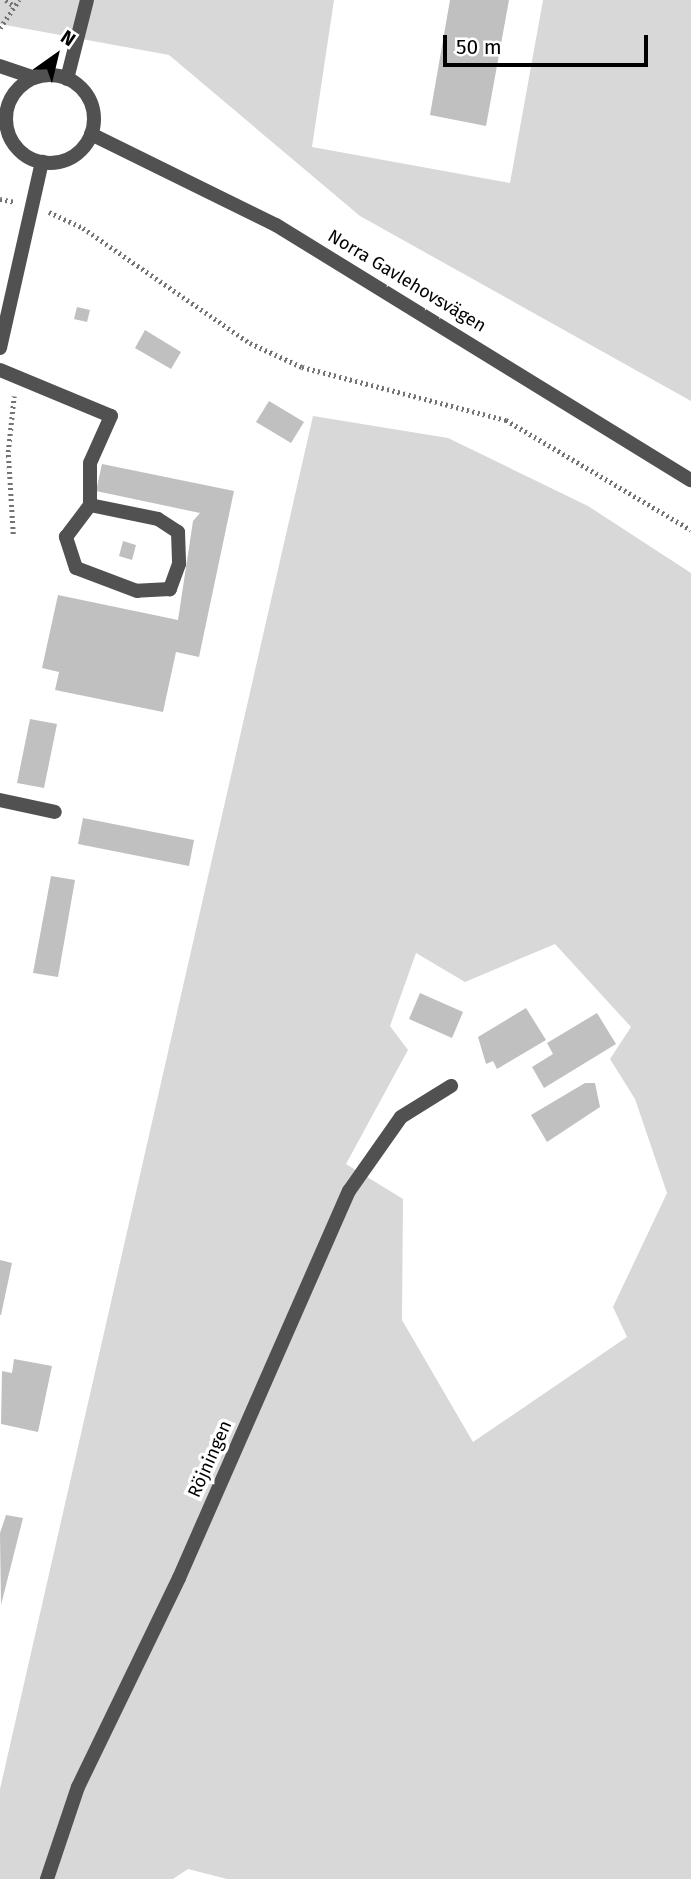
<!DOCTYPE html>
<meta charset="utf-8">
<style>
body{margin:0}
#map{position:relative;width:691px;height:1879px;overflow:hidden;background:#fff;font-family:"Fira Sans",sans-serif}
div>[style]{position:absolute}
.green>*{inset:0;background:#d8d8d8}
.building>*{inset:0;background:#c0c0c0}
.path>*{height:4.5px;margin-top:-2.25px;transform-origin:0;background:repeating-linear-gradient(90deg,#737373 0 2px,transparent 0 5.5px)}
.service>*{height:14px;margin:-7px;padding:0 7px;transform-origin:7px;border-radius:7px;background:#515151}
.minor>*{height:14px;margin:-7px;padding:0 7px;transform-origin:7px;border-radius:7px;background:#515151}
.tertiary>*{height:14px;margin:-7px;padding:0 7px;transform-origin:7px;border-radius:7px;background:#515151}
.tertiary>.ring{margin:-7px;padding:0;box-sizing:content-box;background:none;border:14px solid #515151;border-radius:50%}
span{translate:-50% -50%;white-space:nowrap;text-align:center;line-height:1.15;-webkit-text-stroke:7px #fff;paint-order:stroke}
.street-label{font-size:18px;color:#000}
.north{position:absolute;left:21px;top:21px;width:70px;height:70px;-webkit-text-stroke:5px #fff;paint-order:stroke;rotate:34deg;font-size:19px;font-weight:700;line-height:28px;text-align:center;color:#000}
.north::after{content:'';display:block;margin:auto;width:24px;height:32px;background:#000;clip-path:polygon(50% 0,100% 100%,50% 72%,0 100%)}
.scale{position:absolute;left:443px;top:35px;width:205px;height:32px;box-sizing:border-box;border:4px solid #000;border-top:0;padding-left:9px;font-size:21px;line-height:24px;white-space:nowrap;color:#000;-webkit-text-stroke:5px #fff;paint-order:stroke}
</style>
<div id="map">
<div class="green">
<div style="clip-path:polygon(0 0,334px 0,312px 147px,510px 183px,543px 0,691px 0,691px 401px,360px 216px,169px 55px,0 24px)"></div>
<div style="clip-path:polygon(evenodd,313px 416px,448px 438px,588px 506px,691px 573px,691px 1879px,227px 1879px,188px 1869px,173px 1879px,0 1879px,0 1789px,313px 416px,555px 944px,631px 1027px,610px 1059px,635px 1099px,667px 1193px,613px 1307px,627px 1337px,473px 1442px,402px 1320px,403px 1199px,346px 1164px,408px 1050px,390px 1026px,416px 953px,465px 982px,555px 944px)"></div>
</div>
<div class="building">
<div style="clip-path:polygon(450px 0,509px 0,486px 126px,430px 115px)"></div>
<div style="clip-path:polygon(77px 307px,90px 310px,87px 322px,74px 319px)"></div>
<div style="clip-path:polygon(145px 330px,181px 352px,171px 369px,135px 348px)"></div>
<div style="clip-path:polygon(269px 401px,304px 422px,291px 443px,256px 422px)"></div>
<div style="clip-path:polygon(102px 464px,234px 491px,199px 657px,176px 652px,163px 712px,55px 690px,59px 672px,42px 668px,58px 595px,178px 620px,193px 521px,200px 513px,96px 491px)"></div>
<div style="clip-path:polygon(123px 541px,136px 545px,132px 560px,119px 556px)"></div>
<div style="clip-path:polygon(30px 719px,57px 724px,44px 788px,17px 783px)"></div>
<div style="clip-path:polygon(83px 818px,194px 840px,189px 866px,78px 844px)"></div>
<div style="clip-path:polygon(51px 876px,75px 880px,58px 977px,33px 973px)"></div>
<div style="clip-path:polygon(420px 993px,463px 1012px,452px 1038px,409px 1019px)"></div>
<div style="clip-path:polygon(526px 1008px,546px 1040px,497px 1069px,493px 1061px,486px 1064px,478px 1037px)"></div>
<div style="clip-path:polygon(597px 1013px,616px 1044px,544px 1088px,532px 1067px,553px 1054px,547px 1043px)"></div>
<div style="clip-path:polygon(585px 1083px,595px 1083px,600px 1107px,547px 1142px,531px 1115px)"></div>
<div style="clip-path:polygon(0 1260px,12px 1263px,1px 1315px,0 1315px)"></div>
<div style="clip-path:polygon(14px 1359px,52px 1366px,38px 1432px,1px 1424px,2px 1371px,12px 1373px)"></div>
<div style="clip-path:polygon(6px 1515px,23px 1518px,1px 1605px,0 1533px)"></div>
</div>
<div class="path">
<div style="left:6px;top:0;width:10px;rotate:37deg"></div>
<div style="left:0;top:28px;width:34px;rotate:-56deg"></div>
<div style="left:0;top:199px;width:15px;rotate:11deg"></div>
<div style="left:49px;top:212px;width:38px;rotate:25deg"></div>
<div style="left:83px;top:228px;width:203px;rotate:34.6deg"></div>
<div style="left:250px;top:343px;width:57px;rotate:24.8deg"></div>
<div style="left:302px;top:367px;width:211px;rotate:14.6deg"></div>
<div style="left:506px;top:420px;width:215px;rotate:30.7deg"></div>
<div style="left:13px;top:534px;width:82px;rotate:-93.5deg"></div>
<div style="left:8px;top:452px;width:56px;rotate:-83.9deg"></div>
</div>
<div class="service">
<div style="left:0;top:370px;width:120px;rotate:22.5deg"></div>
<div style="left:111px;top:416px;width:51px;rotate:114.1deg"></div>
<div style="left:90px;top:463px;width:42px;rotate:90deg"></div>
<div style="left:90px;top:505px;width:69px;rotate:11.6deg"></div>
<div style="left:158px;top:519px;width:24px;rotate:33deg"></div>
<div style="left:178px;top:532px;width:32px;rotate:88deg"></div>
<div style="left:179px;top:564px;width:27px;rotate:110deg"></div>
<div style="left:170px;top:589px;width:33px;rotate:177deg"></div>
<div style="left:137px;top:591px;width:65px;rotate:-159.3deg"></div>
<div style="left:76px;top:568px;width:33px;rotate:-108deg"></div>
<div style="left:66px;top:537px;width:40px;rotate:-53deg"></div>
<div style="left:0;top:800px;width:56px;rotate:12.3deg"></div>
<div style="left:47px;top:1879px;width:97px;rotate:-71.4deg"></div>
<div style="left:78px;top:1787px;width:232px;rotate:-64.2deg"></div>
<div style="left:179px;top:1578px;width:423px;rotate:-66.3deg"></div>
<div style="left:349px;top:1191px;width:90px;rotate:-54.9deg"></div>
<div style="left:401px;top:1117px;width:59px;rotate:-31.8deg"></div>
</div>
<div class="minor">
<div style="left:91px;top:134px;width:206px;rotate:26.2deg"></div>
<div style="left:276px;top:225px;width:487px;rotate:31.6deg"></div>
</div>
<div class="tertiary">
<div style="left:0;top:66px;width:36px;rotate:19deg"></div>
<div class="ring" style="left:6px;top:75px;width:74px;height:74px"></div>
<div style="left:67px;top:79px;width:81px;rotate:-75.8deg"></div>
<div style="left:0;top:348px;width:191px;rotate:-77.3deg"></div>
</div>
<div class="street-label">
<span style="left:407px;top:281px;rotate:31deg">Norra Gavlehovsvägen</span>
<span style="left:210px;top:1459px;rotate:-66deg">Röjningen</span>
</div>
<div class="north">N</div>
<div class="scale">50 m</div>
</div>
